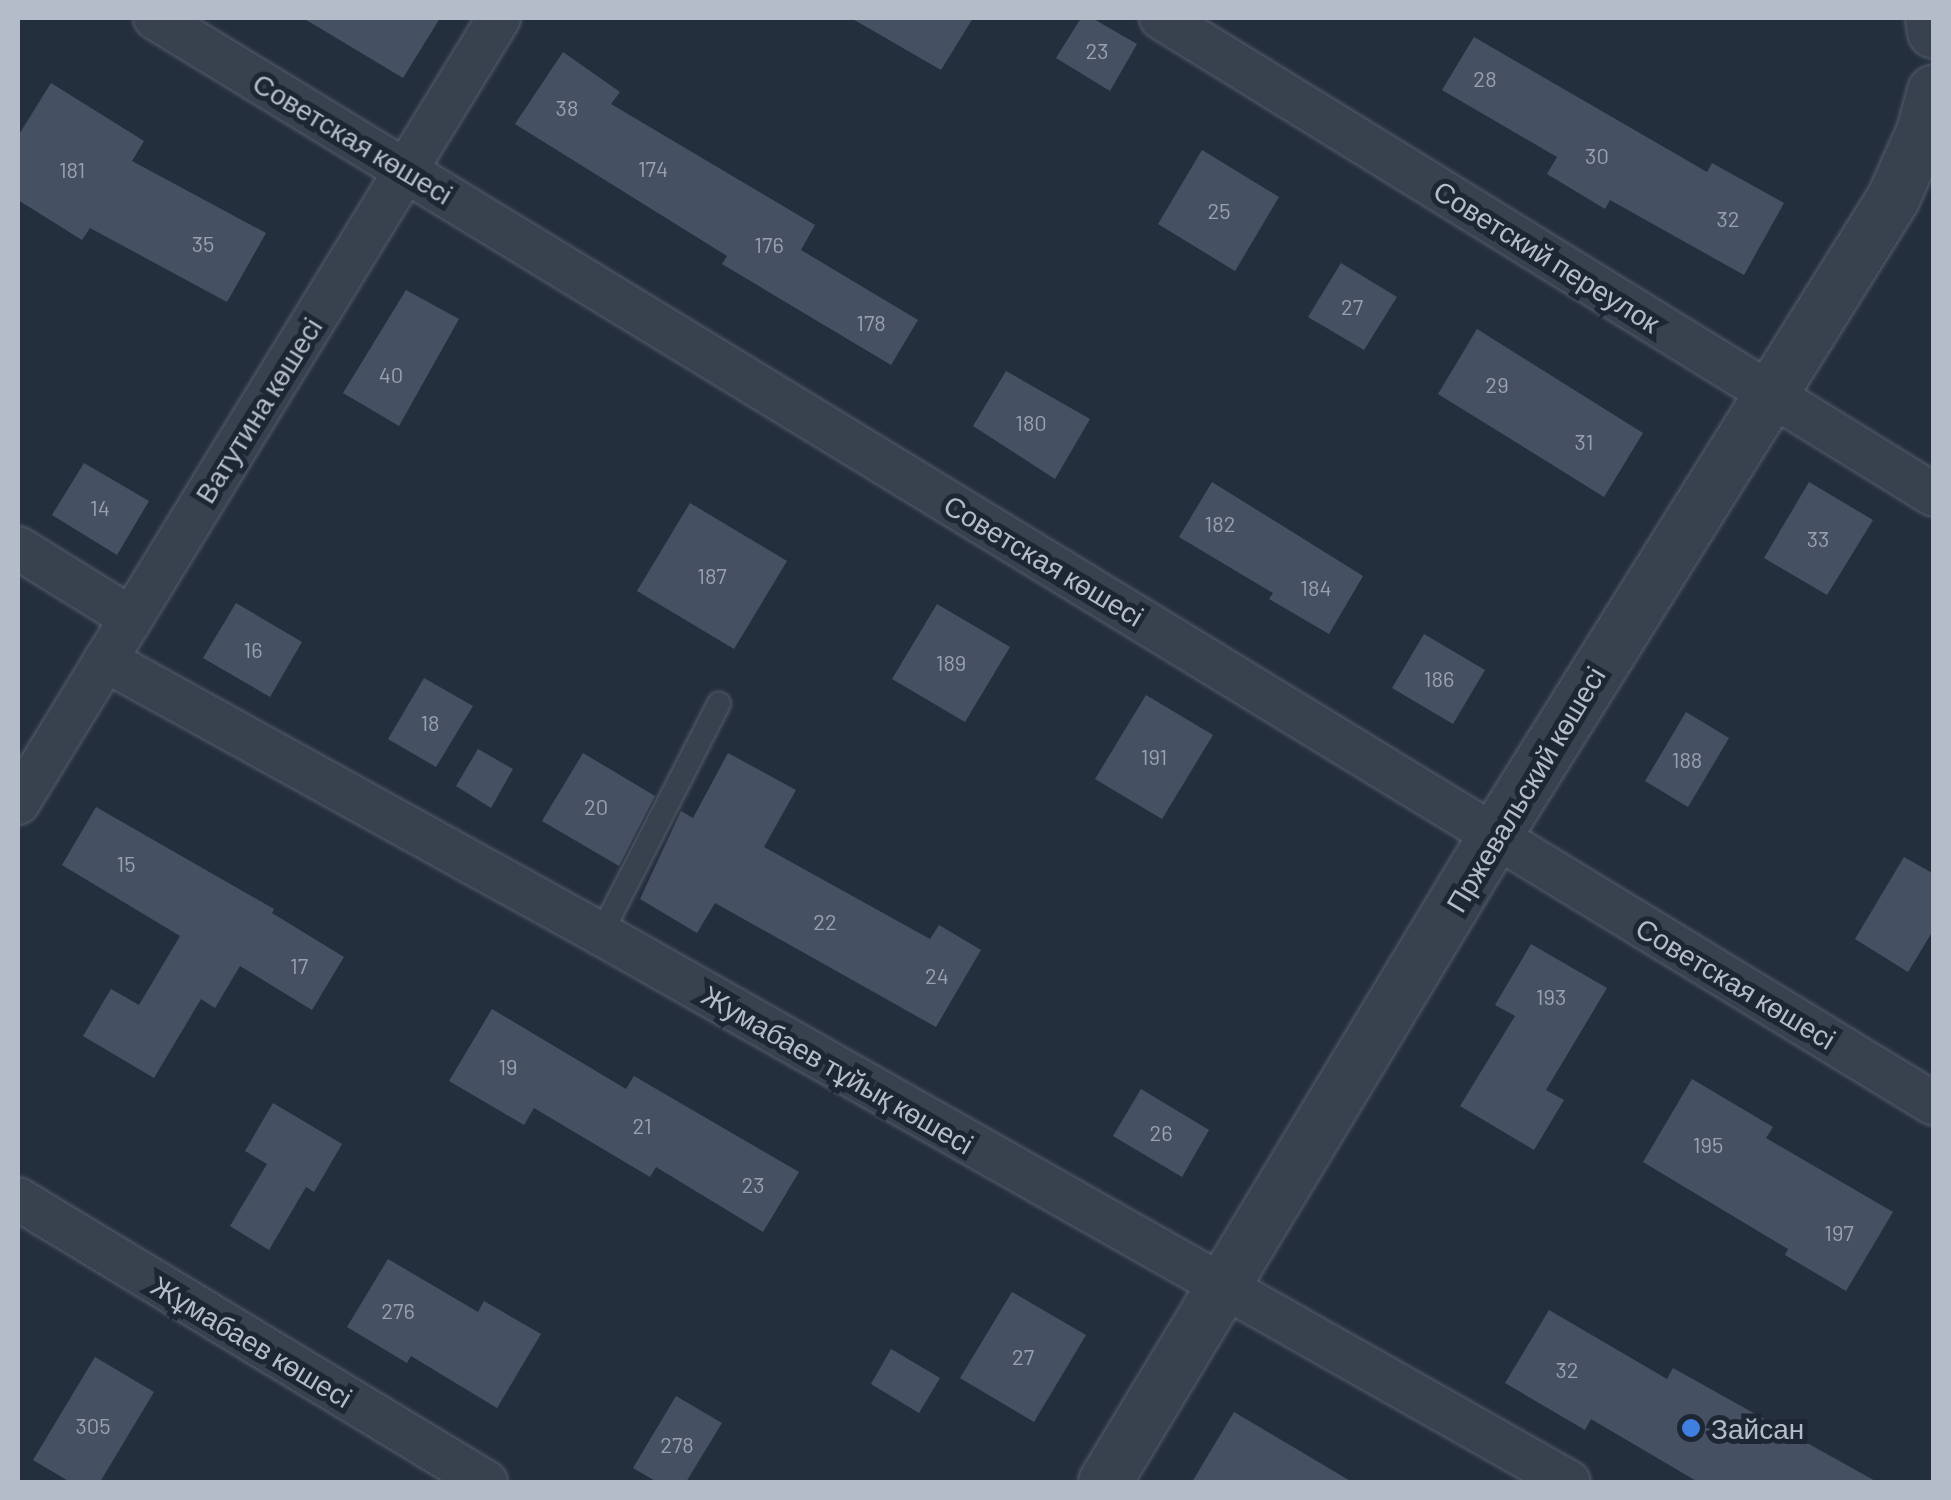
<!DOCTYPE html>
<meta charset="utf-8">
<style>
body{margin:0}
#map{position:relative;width:1951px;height:1500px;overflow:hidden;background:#242f3e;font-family:Barlow,sans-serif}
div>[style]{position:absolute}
.building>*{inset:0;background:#455162}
.roads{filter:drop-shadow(0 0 2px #565f6c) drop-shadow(0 0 2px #565f6c)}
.service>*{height:22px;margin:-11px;padding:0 11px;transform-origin:11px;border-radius:11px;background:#38414e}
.minor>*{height:42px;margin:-21px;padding:0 21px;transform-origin:21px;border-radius:21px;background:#38414e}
.tertiary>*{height:52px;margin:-26px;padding:0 26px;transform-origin:26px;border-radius:26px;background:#38414e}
.dots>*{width:28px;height:28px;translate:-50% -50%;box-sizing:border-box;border:5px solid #1d2633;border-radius:50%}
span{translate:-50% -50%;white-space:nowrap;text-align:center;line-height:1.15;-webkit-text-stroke:10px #1d2633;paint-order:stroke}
.number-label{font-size:22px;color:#98a1af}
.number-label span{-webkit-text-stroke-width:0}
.street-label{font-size:28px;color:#b4bcc9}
.poi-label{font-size:28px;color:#b4bcc9}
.left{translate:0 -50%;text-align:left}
.frame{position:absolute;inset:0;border:20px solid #b4bcc9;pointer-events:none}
</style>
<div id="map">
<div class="building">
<div style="clip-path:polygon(303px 18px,440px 18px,403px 78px)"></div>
<div style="clip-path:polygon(851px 18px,973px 18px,941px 70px)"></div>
<div style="clip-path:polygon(1081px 18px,1092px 18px,1137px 44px,1110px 91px,1056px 58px)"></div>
<div style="clip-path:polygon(1474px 37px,1707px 172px,1712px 163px,1784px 203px,1744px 275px,1610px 200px,1605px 209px,1547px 174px,1557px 157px,1442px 90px)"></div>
<div style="clip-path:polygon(563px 52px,620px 92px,611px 104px,815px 225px,801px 250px,918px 320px,891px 365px,722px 264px,727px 256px,515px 124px)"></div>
<div style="clip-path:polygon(51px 83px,144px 141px,132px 161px,266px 233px,227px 302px,90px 228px,82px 240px,18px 200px,18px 136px)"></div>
<div style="clip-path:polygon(1202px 150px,1279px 197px,1235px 271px,1158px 224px)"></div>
<div style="clip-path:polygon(1341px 263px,1397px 297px,1364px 350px,1308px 317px)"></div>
<div style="clip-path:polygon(406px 290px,459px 319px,399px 426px,343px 393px)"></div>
<div style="clip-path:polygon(1477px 329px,1643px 433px,1604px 497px,1438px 394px)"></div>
<div style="clip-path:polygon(1006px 371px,1090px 419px,1055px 479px,973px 426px)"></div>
<div style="clip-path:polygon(84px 463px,149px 501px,117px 555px,52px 515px)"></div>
<div style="clip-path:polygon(1212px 482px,1363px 576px,1329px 634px,1269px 599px,1273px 593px,1179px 537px)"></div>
<div style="clip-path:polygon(1809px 482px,1873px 520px,1827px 595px,1764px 558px)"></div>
<div style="clip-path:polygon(690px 503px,787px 561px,734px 649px,637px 591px)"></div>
<div style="clip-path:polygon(236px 603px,302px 642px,270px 697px,203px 658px)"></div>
<div style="clip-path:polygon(937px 604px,1010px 647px,965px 722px,892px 679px)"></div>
<div style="clip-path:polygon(1424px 634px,1485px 670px,1453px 724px,1392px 688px)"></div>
<div style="clip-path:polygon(424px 678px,473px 706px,436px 767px,388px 739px)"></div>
<div style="clip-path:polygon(1146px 695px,1213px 735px,1162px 819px,1095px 779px)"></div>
<div style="clip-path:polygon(1686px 712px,1729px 738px,1688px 807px,1645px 781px)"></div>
<div style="clip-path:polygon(478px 749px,513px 769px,491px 808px,456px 786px)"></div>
<div style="clip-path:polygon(583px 753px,655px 796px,619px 866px,542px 821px)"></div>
<div style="clip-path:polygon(728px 753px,796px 790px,764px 847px,930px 939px,939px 925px,981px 950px,936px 1027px,715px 903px,697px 933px,640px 899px,681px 811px,693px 818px)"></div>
<div style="clip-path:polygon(96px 807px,274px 909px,272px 913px,344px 957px,312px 1010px,240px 966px,215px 1008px,201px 999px,154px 1078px,83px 1036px,111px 989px,139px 1005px,180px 936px,62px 865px)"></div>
<div style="clip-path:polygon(1904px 857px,1934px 874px,1934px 929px,1908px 972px,1855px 939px)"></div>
<div style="clip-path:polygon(1531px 944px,1607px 988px,1546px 1090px,1564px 1100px,1534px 1150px,1460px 1106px,1515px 1016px,1495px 1005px)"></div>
<div style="clip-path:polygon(492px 1009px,626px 1089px,634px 1076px,799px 1172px,763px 1232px,656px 1167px,650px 1177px,534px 1108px,524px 1125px,449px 1081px)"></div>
<div style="clip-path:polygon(1692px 1079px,1773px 1127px,1766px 1138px,1893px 1212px,1846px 1291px,1785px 1255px,1788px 1249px,1643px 1162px)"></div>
<div style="clip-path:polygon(1141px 1089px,1209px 1130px,1182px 1177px,1113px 1136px)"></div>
<div style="clip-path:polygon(273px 1103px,342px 1144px,314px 1192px,306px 1187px,269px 1250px,230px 1226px,267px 1164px,245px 1151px)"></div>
<div style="clip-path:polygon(388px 1259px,478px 1312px,484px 1301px,541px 1334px,497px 1408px,411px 1356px,407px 1363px,347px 1327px)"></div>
<div style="clip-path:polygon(1012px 1292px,1086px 1335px,1034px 1422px,960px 1378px)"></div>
<div style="clip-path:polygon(1549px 1310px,1667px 1379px,1673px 1368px,1877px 1482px,1698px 1482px,1591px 1419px,1585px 1430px,1505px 1383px)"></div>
<div style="clip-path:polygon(891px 1349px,940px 1378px,919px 1413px,871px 1384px)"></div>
<div style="clip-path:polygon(95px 1357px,154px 1392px,100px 1482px,70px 1482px,33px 1460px)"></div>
<div style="clip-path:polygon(676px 1396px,722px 1423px,686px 1482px,657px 1482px,633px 1468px)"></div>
<div style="clip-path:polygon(1234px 1412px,1352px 1482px,1192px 1482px)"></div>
</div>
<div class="roads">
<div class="service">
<div style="left:601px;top:934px;width:259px;rotate:-62.9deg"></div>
</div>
<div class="minor">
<div style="left:155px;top:18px;width:2084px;rotate:31.4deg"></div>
<div style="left:1161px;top:18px;width:908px;rotate:31.68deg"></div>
<div style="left:18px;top:548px;width:133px;rotate:31.8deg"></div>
<div style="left:105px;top:660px;width:567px;rotate:28.92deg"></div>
<div style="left:601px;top:934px;width:1112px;rotate:29.51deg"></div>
<div style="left:18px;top:803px;width:921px;rotate:-58.5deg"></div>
<div style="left:18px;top:1199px;width:547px;rotate:31.16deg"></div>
</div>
<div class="tertiary">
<div style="left:1932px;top:18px;width:14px;rotate:82deg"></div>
<div style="left:1105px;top:1482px;width:755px;rotate:-58.88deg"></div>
<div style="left:1495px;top:836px;width:751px;rotate:-58deg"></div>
<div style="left:1893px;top:199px;width:73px;rotate:-65.9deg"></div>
<div style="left:1923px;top:132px;width:42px;rotate:-75deg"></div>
</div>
</div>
<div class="dots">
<div style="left:1691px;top:1428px;background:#3f7fe0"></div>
</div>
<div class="number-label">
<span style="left:1097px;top:51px">23</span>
<span style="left:1485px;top:79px">28</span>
<span style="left:567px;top:108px">38</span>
<span style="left:1597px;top:156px">30</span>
<span style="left:653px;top:169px">174</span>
<span style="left:72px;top:170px">181</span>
<span style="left:1219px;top:211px">25</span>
<span style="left:1728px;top:219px">32</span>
<span style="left:203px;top:244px">35</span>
<span style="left:769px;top:245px">176</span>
<span style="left:1352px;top:307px">27</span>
<span style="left:871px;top:323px">178</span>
<span style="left:391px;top:375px">40</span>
<span style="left:1497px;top:385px">29</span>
<span style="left:1031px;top:423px">180</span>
<span style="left:1584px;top:442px">31</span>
<span style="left:100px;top:508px">14</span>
<span style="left:1220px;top:524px">182</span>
<span style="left:1818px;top:539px">33</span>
<span style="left:712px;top:576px">187</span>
<span style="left:1316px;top:588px">184</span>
<span style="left:253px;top:650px">16</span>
<span style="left:951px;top:663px">189</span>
<span style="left:1439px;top:679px">186</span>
<span style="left:430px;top:723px">18</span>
<span style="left:1154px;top:757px">191</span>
<span style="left:1687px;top:760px">188</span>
<span style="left:596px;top:807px">20</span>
<span style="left:126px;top:864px">15</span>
<span style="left:825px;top:922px">22</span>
<span style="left:299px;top:966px">17</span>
<span style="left:937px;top:976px">24</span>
<span style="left:1551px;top:997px">193</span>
<span style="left:508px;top:1067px">19</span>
<span style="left:642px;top:1126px">21</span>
<span style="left:1161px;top:1133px">26</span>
<span style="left:1708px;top:1145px">195</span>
<span style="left:753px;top:1185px">23</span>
<span style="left:1839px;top:1233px">197</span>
<span style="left:398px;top:1311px">276</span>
<span style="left:1023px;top:1357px">27</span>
<span style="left:1567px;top:1370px">32</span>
<span style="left:93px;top:1426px">305</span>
<span style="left:677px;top:1445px">278</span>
</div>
<div class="street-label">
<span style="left:353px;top:138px;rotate:31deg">Советская көшесі</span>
<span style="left:1547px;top:256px;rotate:32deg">Советский переулок</span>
<span style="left:258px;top:410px;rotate:-58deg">Ватутина көшесі</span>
<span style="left:1044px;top:560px;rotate:31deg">Советская көшесі</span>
<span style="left:1525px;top:789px;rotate:-59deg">Пржевальский көшесі</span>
<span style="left:1736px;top:983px;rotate:31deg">Советская көшесі</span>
<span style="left:838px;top:1069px;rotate:30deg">Жумабаев тұйық көшесі</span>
<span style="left:252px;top:1341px;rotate:31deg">Жұмабаев көшесі</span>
</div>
<div class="poi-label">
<span class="left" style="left:1711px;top:1428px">Зайсан</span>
</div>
<div class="frame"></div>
</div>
